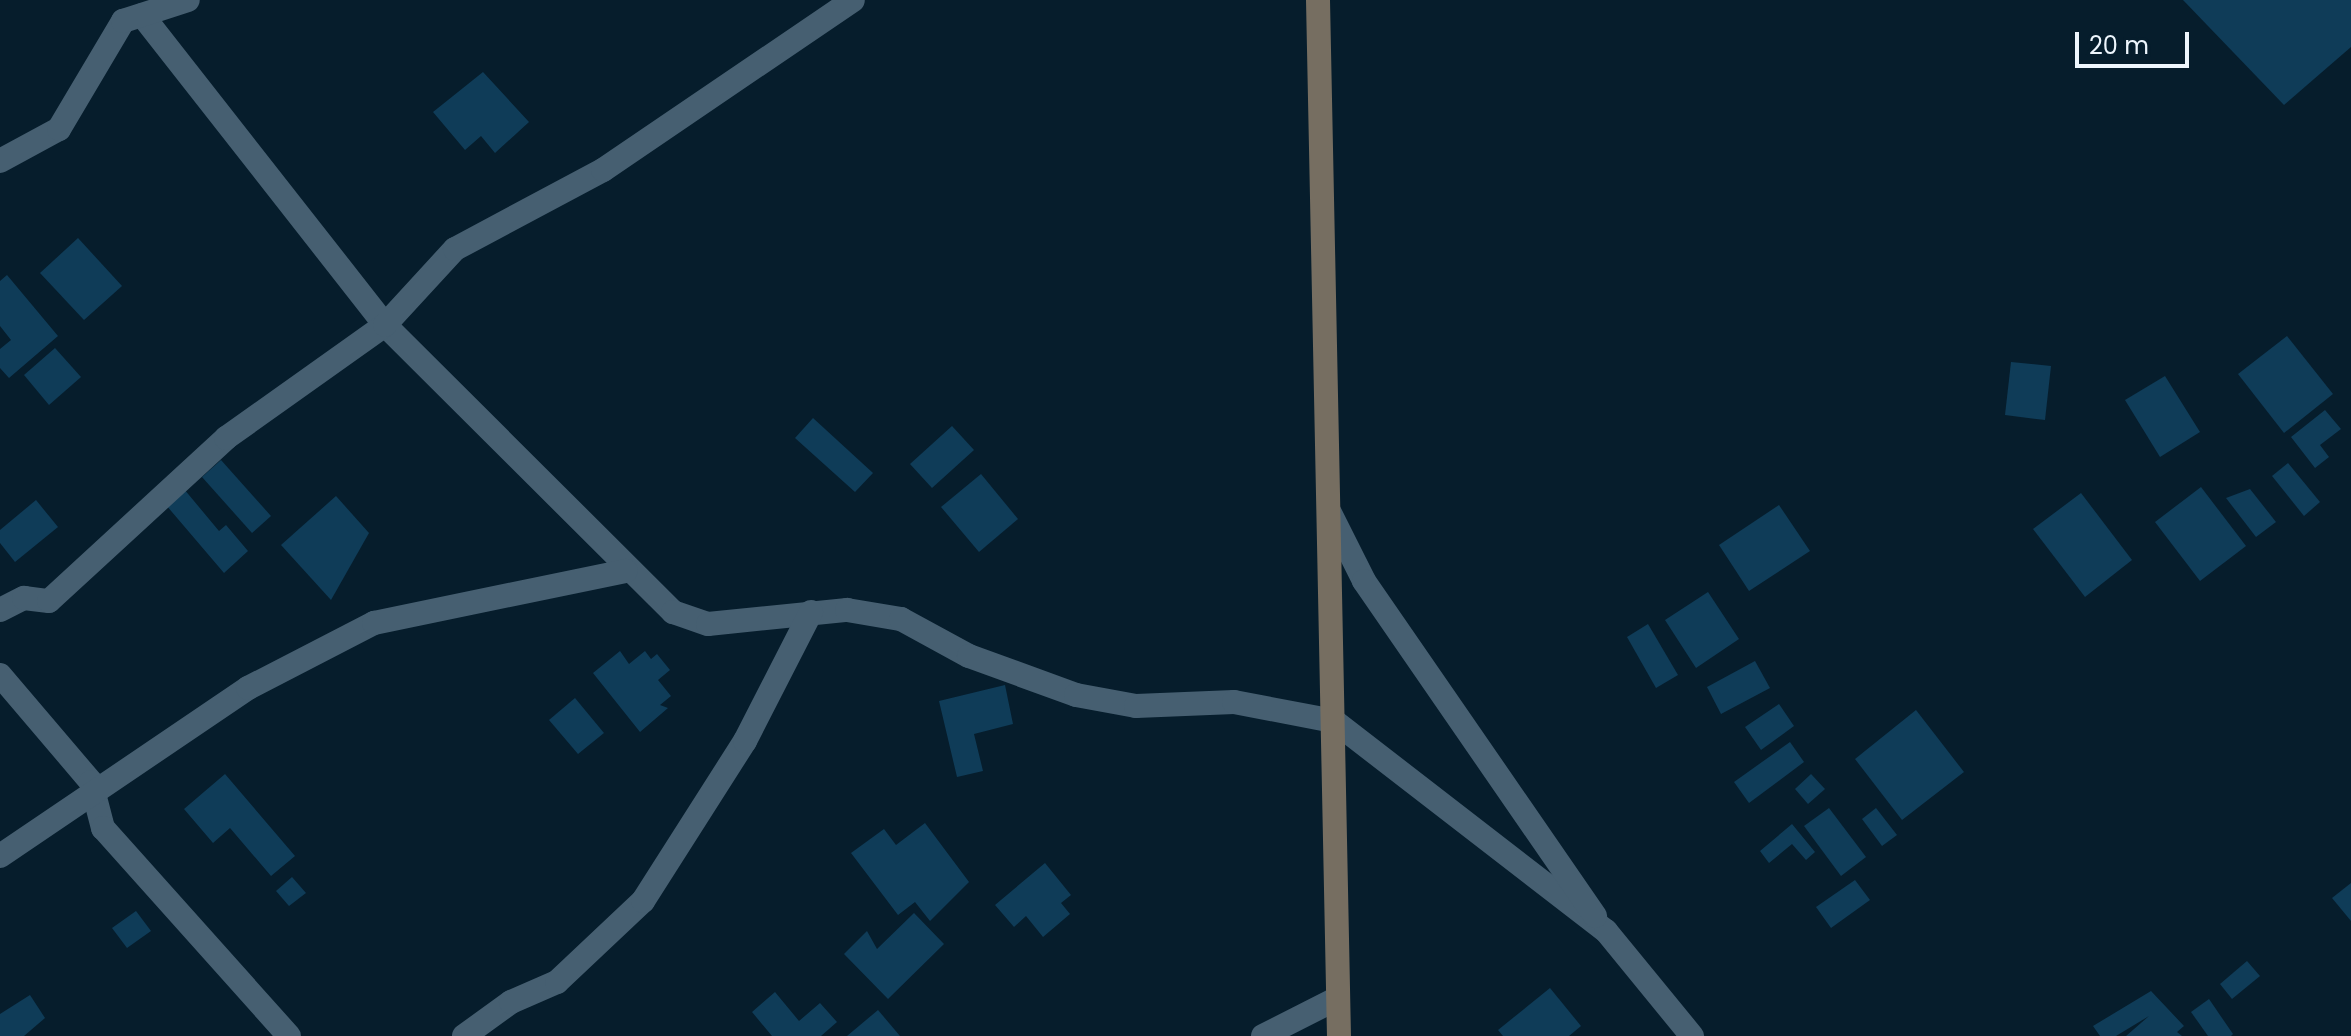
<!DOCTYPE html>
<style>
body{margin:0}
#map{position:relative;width:2351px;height:1036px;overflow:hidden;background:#061d2c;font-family:Poppins,sans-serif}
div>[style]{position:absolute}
.building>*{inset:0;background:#0f3c58}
.street>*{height:24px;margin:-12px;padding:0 12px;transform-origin:12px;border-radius:12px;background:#465f71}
.secondary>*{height:24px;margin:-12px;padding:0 12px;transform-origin:12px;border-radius:12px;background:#766e61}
span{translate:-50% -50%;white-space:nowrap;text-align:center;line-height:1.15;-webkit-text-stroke:6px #061d2c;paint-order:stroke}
.scale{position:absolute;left:2075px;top:32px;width:114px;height:36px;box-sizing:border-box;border:4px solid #eef6fd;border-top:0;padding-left:10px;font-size:24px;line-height:28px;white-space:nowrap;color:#eef6fd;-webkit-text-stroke:6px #061d2c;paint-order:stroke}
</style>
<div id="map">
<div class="building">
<div style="clip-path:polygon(2183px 0,2351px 0,2351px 47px,2284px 105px)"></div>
<div style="clip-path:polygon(483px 72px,529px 122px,495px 153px,481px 136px,465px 150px,433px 112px)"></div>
<div style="clip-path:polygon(78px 238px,122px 286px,84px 320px,40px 273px)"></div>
<div style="clip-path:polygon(7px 275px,58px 336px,9px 378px,0 368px,0 349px,11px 340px,0 326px,0 281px)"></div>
<div style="clip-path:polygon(2287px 336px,2333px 394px,2284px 433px,2238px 374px)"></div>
<div style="clip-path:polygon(55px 348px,81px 377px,49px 405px,24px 375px)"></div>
<div style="clip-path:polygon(2011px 362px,2051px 366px,2045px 420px,2005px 415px)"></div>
<div style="clip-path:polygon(2165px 376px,2200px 432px,2160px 457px,2125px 400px)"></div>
<div style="clip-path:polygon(2325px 410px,2341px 429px,2320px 445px,2329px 457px,2315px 468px,2291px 437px)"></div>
<div style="clip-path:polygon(813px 418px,873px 473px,855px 492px,795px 438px)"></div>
<div style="clip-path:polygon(952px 426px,974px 450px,932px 488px,910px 464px)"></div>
<div style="clip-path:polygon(221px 460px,271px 516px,252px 533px,202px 477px)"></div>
<div style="clip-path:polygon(2288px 463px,2320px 502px,2304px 516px,2272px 476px)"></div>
<div style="clip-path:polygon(981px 474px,1018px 519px,979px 552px,941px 507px)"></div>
<div style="clip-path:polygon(2201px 487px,2246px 546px,2200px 581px,2155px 522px)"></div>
<div style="clip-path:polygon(184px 489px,219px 531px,226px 525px,248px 551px,224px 573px,166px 505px)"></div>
<div style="clip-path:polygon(2250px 489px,2276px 522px,2256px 537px,2226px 498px)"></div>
<div style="clip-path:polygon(2081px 493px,2132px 560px,2085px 597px,2033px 529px)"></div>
<div style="clip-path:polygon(336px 496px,369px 533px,331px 600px,281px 545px)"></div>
<div style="clip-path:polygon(36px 500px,58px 527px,15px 562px,0 543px,0 530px)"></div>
<div style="clip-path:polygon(1779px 505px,1810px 551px,1749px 591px,1719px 545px)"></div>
<div style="clip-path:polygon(1708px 592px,1739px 639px,1696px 668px,1665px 620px)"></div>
<div style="clip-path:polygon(1648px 624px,1678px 675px,1656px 688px,1627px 637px)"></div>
<div style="clip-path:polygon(620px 651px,629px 664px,645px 651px,651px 659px,657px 654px,670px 670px,658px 680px,671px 696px,660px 705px,668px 708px,640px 732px,593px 673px)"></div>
<div style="clip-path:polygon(1755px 661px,1770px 688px,1721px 714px,1707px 687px)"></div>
<div style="clip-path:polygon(1005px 685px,1013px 724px,974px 734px,983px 771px,957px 777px,939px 701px)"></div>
<div style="clip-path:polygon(575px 698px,604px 733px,578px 754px,549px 720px)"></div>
<div style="clip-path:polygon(1779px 704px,1794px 726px,1761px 750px,1745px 727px)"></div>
<div style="clip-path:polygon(1916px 710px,1964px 772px,1902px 820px,1855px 759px)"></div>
<div style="clip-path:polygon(1790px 742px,1804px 762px,1749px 803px,1734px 782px)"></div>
<div style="clip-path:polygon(225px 774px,295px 856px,271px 876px,230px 828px,213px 843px,184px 809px)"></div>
<div style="clip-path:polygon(1811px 774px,1825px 789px,1808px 804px,1795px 789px)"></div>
<div style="clip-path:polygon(1829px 808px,1866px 857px,1841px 876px,1804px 826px)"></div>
<div style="clip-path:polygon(1876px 808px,1897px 835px,1882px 846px,1862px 819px)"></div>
<div style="clip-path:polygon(925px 823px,969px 882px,930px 921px,915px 902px,898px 915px,851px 853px,884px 829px,896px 845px)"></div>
<div style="clip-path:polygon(1792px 824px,1815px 852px,1806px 860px,1792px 844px,1769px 863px,1760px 851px)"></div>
<div style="clip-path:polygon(1045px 863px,1071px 895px,1061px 903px,1070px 914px,1043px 937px,1026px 916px,1014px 927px,995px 905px)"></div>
<div style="clip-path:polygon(292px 877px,306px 893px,289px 906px,276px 891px)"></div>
<div style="clip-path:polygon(1855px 880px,1870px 900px,1831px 928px,1816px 907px)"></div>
<div style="clip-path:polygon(2351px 883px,2351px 921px,2332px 898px)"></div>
<div style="clip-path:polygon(136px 911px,151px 931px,127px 948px,112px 928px)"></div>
<div style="clip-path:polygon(914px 913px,944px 944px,888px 999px,844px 954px,867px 931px,877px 949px)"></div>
<div style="clip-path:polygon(2247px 961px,2260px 976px,2232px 999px,2220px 984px)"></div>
<div style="clip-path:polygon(1550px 988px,1581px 1026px,1569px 1036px,1503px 1036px,1498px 1030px)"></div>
<div style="clip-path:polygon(2151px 991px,2184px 1026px,2177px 1032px,2182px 1036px,2126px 1036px,2149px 1016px,2116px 1036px,2100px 1036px,2093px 1026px)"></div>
<div style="clip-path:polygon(775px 992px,799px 1021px,820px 1003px,837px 1022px,821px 1036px,772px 1036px,752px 1012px)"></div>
<div style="clip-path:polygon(30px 995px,45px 1018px,24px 1036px,0 1036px,0 1014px)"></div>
<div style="clip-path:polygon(2209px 999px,2233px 1034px,2231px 1036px,2208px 1036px,2191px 1012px)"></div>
<div style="clip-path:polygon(878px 1010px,900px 1036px,847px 1036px)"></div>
</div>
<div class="street">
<div style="left:142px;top:15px;width:394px;rotate:51.9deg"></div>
<div style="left:385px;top:325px;width:407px;rotate:44.9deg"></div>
<div style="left:673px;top:612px;width:37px;rotate:19deg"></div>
<div style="left:708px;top:624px;width:140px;rotate:-5.8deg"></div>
<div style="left:847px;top:610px;width:55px;rotate:9.5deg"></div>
<div style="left:901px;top:619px;width:77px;rotate:28.6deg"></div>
<div style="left:969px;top:656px;width:114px;rotate:20deg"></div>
<div style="left:1076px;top:695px;width:61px;rotate:10.4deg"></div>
<div style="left:1136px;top:706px;width:98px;rotate:-2.3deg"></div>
<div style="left:1234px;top:702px;width:102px;rotate:10.8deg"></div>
<div style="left:1334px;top:721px;width:344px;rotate:37.7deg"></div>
<div style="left:1606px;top:931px;width:136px;rotate:50.7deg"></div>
<div style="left:0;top:161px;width:67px;rotate:-28.5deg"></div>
<div style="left:59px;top:129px;width:126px;rotate:-59.3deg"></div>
<div style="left:123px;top:21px;width:68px;rotate:-17.9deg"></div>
<div style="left:1329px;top:511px;width:78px;rotate:63.4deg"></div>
<div style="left:1364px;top:581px;width:407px;rotate:55.4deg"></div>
<div style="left:0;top:610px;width:27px;rotate:-27deg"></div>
<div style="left:24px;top:598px;width:25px;rotate:7deg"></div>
<div style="left:49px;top:601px;width:241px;rotate:-42.6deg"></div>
<div style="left:226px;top:438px;width:195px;rotate:-35.4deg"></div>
<div style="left:385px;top:325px;width:103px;rotate:-47.4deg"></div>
<div style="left:455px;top:249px;width:168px;rotate:-28.1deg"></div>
<div style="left:603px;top:170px;width:302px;rotate:-34.2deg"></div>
<div style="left:0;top:675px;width:140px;rotate:49.6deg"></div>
<div style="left:91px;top:782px;width:48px;rotate:75.4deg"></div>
<div style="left:103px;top:828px;width:279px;rotate:48.2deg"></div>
<div style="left:0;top:856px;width:300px;rotate:-34.1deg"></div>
<div style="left:248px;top:688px;width:142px;rotate:-27.3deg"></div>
<div style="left:374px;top:623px;width:257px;rotate:-11.7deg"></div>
<div style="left:464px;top:1036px;width:58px;rotate:-35.9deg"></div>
<div style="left:511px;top:1002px;width:50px;rotate:-23.5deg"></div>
<div style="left:557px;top:982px;width:118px;rotate:-43.3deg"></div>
<div style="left:643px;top:901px;width:190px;rotate:-57.5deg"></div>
<div style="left:745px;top:741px;width:145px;rotate:-62.9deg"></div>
<div style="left:1263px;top:1036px;width:84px;rotate:-26.9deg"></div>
</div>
<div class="secondary">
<div style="left:1318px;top:0;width:1036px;rotate:88.84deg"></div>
</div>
<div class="scale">20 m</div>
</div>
